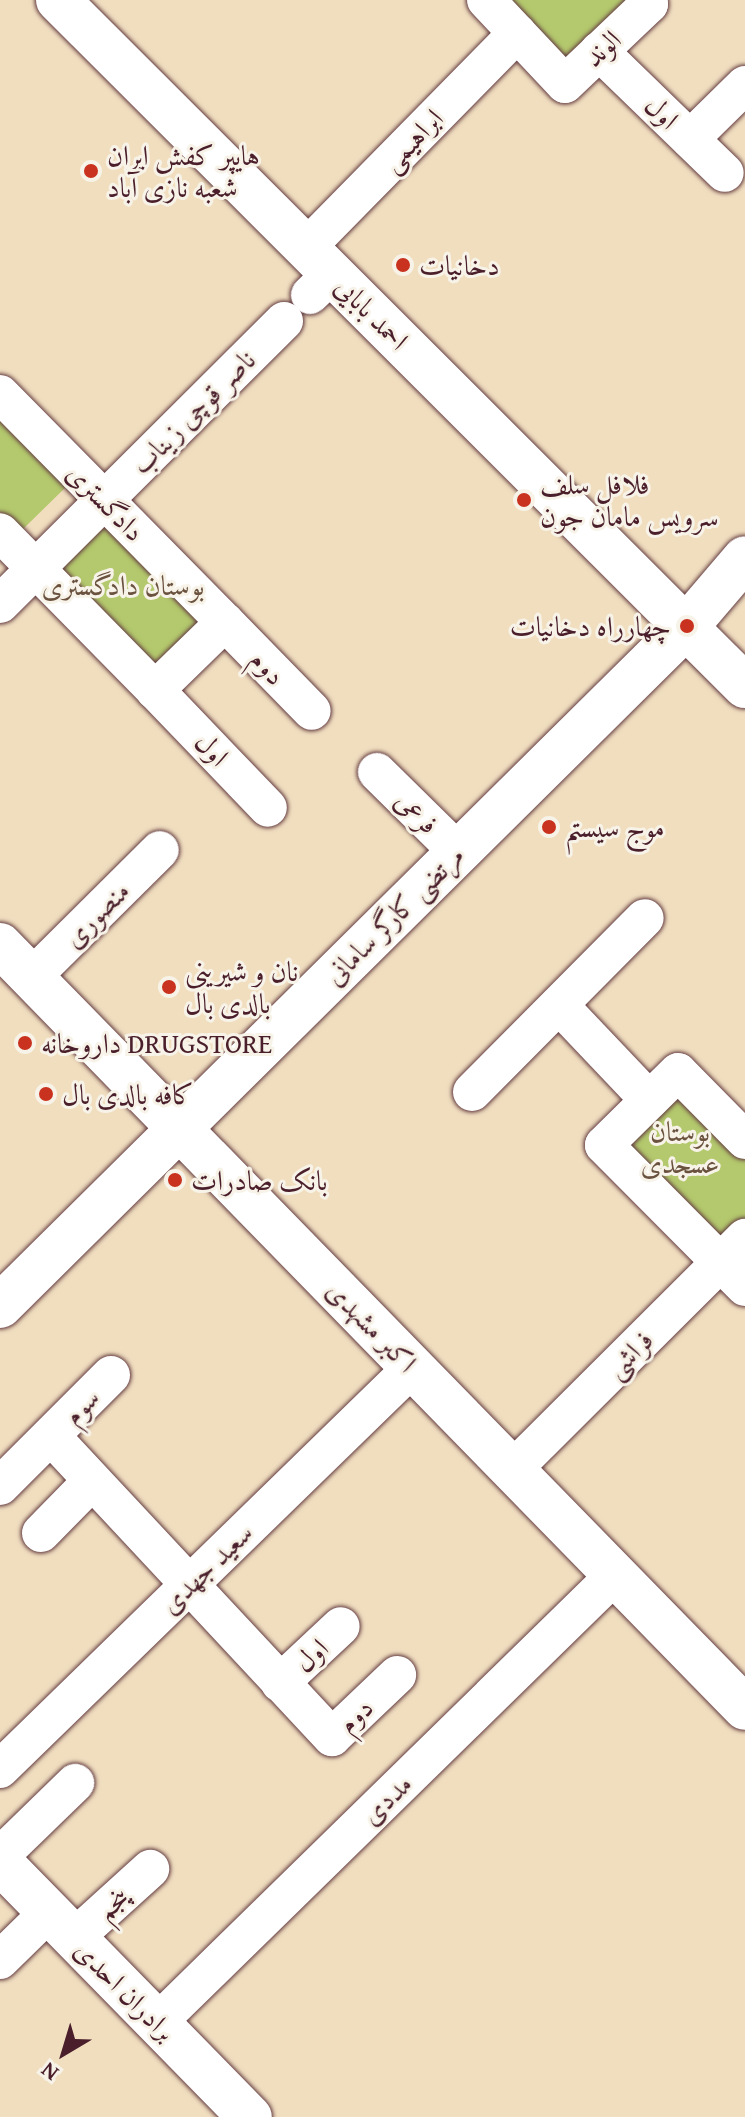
<!DOCTYPE html>
<meta charset="utf-8">
<style>
body{margin:0}
#map{position:relative;width:745px;height:2117px;overflow:hidden;background:#f1debf;font-family:"Gentium Book Plus",Amiri,serif}
div>[style]{position:absolute}
.green>*{inset:0;background:#b4c96d}
.roads{filter:drop-shadow(0 0 2px #633c41) drop-shadow(0 0 2px #633c41)}
.street>*{height:38px;margin:-19px;padding:0 19px;transform-origin:19px;border-radius:19px;background:#fff}
.secondary>*{height:44px;margin:-22px;padding:0 22px;transform-origin:22px;border-radius:22px;background:#fff}
.dots>*{width:22px;height:22px;translate:-50% -50%;box-sizing:border-box;border:4px solid #f7f3e8;border-radius:50%}
span{translate:-50% -50%;white-space:nowrap;text-align:center;line-height:1.15;-webkit-text-stroke:6px #f7f3e8;paint-order:stroke}
.street-label{font-size:28px;color:#4a1f2b}
.poi-label{font-size:28px;color:#4a1f2b}
.left{translate:0 -50%;text-align:left}
.right{translate:-100% -50%;text-align:right}
.park-label{font-size:28px;color:#6a523f}
.north{position:absolute;left:24px;top:2013px;width:80px;height:80px;-webkit-text-stroke:6px #f7f3e8;paint-order:stroke;rotate:218deg;font-size:22px;font-weight:700;line-height:32px;text-align:center;color:#4a1f2b}
.north::after{content:'';display:block;margin:auto;width:28px;height:36px;background:#4a1f2b;clip-path:polygon(50% 0,100% 100%,50% 72%,0 100%)}
</style>
<div id="map">
<div class="green">
<div style="clip-path:polygon(509px 0,629px 0,567px 61px)"></div>
<div style="clip-path:polygon(0 415px,69px 484px,20px 532px,0 512px)"></div>
<div style="clip-path:polygon(88px 502px,205px 622px,158px 668px,41px 548px)"></div>
<div style="clip-path:polygon(679px 1091px,745px 1156px,745px 1267px,624px 1147px)"></div>
</div>
<div class="roads">
<div class="street">
<div style="left:486px;top:0;width:115px;rotate:46.8deg"></div>
<div style="left:565px;top:84px;width:116px;rotate:-43.6deg"></div>
<div style="left:649px;top:4px;width:6px;rotate:-135deg"></div>
<div style="left:599px;top:51px;width:175px;rotate:44.1deg"></div>
<div style="left:690px;top:139px;width:77px;rotate:-44.5deg"></div>
<div style="left:307px;top:247px;width:300px;rotate:-45.5deg"></div>
<div style="left:310px;top:295px;width:30px;rotate:-44deg"></div>
<div style="left:0;top:394px;width:320px;rotate:45.4deg"></div>
<div style="left:225px;top:622px;width:98px;rotate:135.8deg"></div>
<div style="left:155px;top:690px;width:221px;rotate:-134.5deg"></div>
<div style="left:0;top:604px;width:401px;rotate:-44.9deg"></div>
<div style="left:225px;top:622px;width:124px;rotate:45.7deg"></div>
<div style="left:155px;top:690px;width:163px;rotate:46.2deg"></div>
<div style="left:377px;top:772px;width:114px;rotate:44.6deg"></div>
<div style="left:32px;top:977px;width:180px;rotate:-44.8deg"></div>
<div style="left:559px;top:1005px;width:131px;rotate:46.5deg"></div>
<div style="left:472px;top:1092px;width:245px;rotate:-45.2deg"></div>
<div style="left:745px;top:1140px;width:95px;rotate:-134.6deg"></div>
<div style="left:678px;top:1072px;width:104px;rotate:135.4deg"></div>
<div style="left:604px;top:1145px;width:200px;rotate:45.2deg"></div>
<div style="left:51px;top:1436px;width:412px;rotate:47deg"></div>
<div style="left:332px;top:1737px;width:90px;rotate:-43.6deg"></div>
<div style="left:512px;top:1470px;width:329px;rotate:-44.9deg"></div>
<div style="left:0;top:1486px;width:157px;rotate:-45deg"></div>
<div style="left:41px;top:1533px;width:73px;rotate:-45.6deg"></div>
<div style="left:280px;top:1683px;width:83px;rotate:-43.1deg"></div>
<div style="left:0;top:1769px;width:576px;rotate:-44.23deg"></div>
<div style="left:0;top:1856px;width:105px;rotate:-44.2deg"></div>
<div style="left:74px;top:1938px;width:103px;rotate:-42.2deg"></div>
<div style="left:0;top:1960px;width:69px;rotate:-44.4deg"></div>
<div style="left:158px;top:2022px;width:639px;rotate:-44.37deg"></div>
</div>
<div class="secondary">
<div style="left:58px;top:0;width:971px;rotate:44.96deg"></div>
<div style="left:0;top:945px;width:1066px;rotate:45.68deg"></div>
<div style="left:0;top:1306px;width:967px;rotate:-44.71deg"></div>
<div style="left:687px;top:626px;width:89px;rotate:-49.5deg"></div>
<div style="left:0;top:1862px;width:357px;rotate:45.6deg"></div>
</div>
</div>
<div class="dots">
<div style="left:91px;top:171px;background:#c8321e"></div>
<div style="left:403px;top:265px;background:#c8321e"></div>
<div style="left:524px;top:500px;background:#c8321e"></div>
<div style="left:687px;top:626px;background:#c8321e"></div>
<div style="left:549px;top:827px;background:#c8321e"></div>
<div style="left:169px;top:987px;background:#c8321e"></div>
<div style="left:25px;top:1043px;background:#c8321e"></div>
<div style="left:46px;top:1094px;background:#c8321e"></div>
<div style="left:175px;top:1180px;background:#c8321e"></div>
</div>
<div class="street-label">
<span style="left:602px;top:48px;rotate:-43deg">الوند</span>
<span style="left:662px;top:112px;rotate:44deg">اول</span>
<span style="left:412px;top:140px;rotate:-46deg">ابراهیمی</span>
<span style="left:372px;top:313px;rotate:45deg">احمد بابایی</span>
<span style="left:193px;top:412px;rotate:-45deg">ناصر قوچی زیناب</span>
<span style="left:106px;top:502px;rotate:45deg">دادگستری</span>
<span style="left:268px;top:667px;rotate:46deg">دوم</span>
<span style="left:212px;top:749px;rotate:46deg">اول</span>
<span style="left:417px;top:812px;rotate:44deg">فرعی</span>
<span style="left:96px;top:914px;rotate:-45deg">منصوری</span>
<span style="left:394px;top:915px;rotate:-45deg">مرتضی کارگر سامانی</span>
<span style="left:372px;top:1326px;rotate:46deg">اکبر مشهدی</span>
<span style="left:629px;top:1354px;rotate:-45deg">فراشی</span>
<span style="left:81px;top:1406px;rotate:-45deg">سوم</span>
<span style="left:206px;top:1568px;rotate:-44deg">سعید جهدی</span>
<span style="left:311px;top:1655px;rotate:-43deg">اول</span>
<span style="left:355px;top:1715px;rotate:-43deg">دوم</span>
<span style="left:386px;top:1799px;rotate:-44deg">مددی</span>
<span style="left:112px;top:1903px;rotate:-42deg">پنجم</span>
<span style="left:125px;top:1990px;rotate:45deg">برادران احدی</span>
</div>
<div class="poi-label">
<span class="left" style="left:107px;top:171px">هایپر کفش ایران<br>شعبه نازی آباد</span>
<span class="left" style="left:419px;top:265px">دخانیات</span>
<span class="left" style="left:540px;top:500px">فلافل سلف<br>سرویس مامان جون</span>
<span class="right" style="left:671px;top:626px">چهارراه دخانیات</span>
<span class="left" style="left:565px;top:827px">موج سیستم</span>
<span class="left" style="left:185px;top:987px">نان و شیرینی<br>بالدی بال</span>
<span class="left" style="left:41px;top:1043px">داروخانه DRUGSTORE</span>
<span class="left" style="left:62px;top:1094px">کافه بالدی بال</span>
<span class="left" style="left:191px;top:1180px">بانک صادرات</span>
</div>
<div class="park-label">
<span style="left:123px;top:585px">بوستان دادگستری</span>
<span style="left:680px;top:1147px">بوستان<br>عسجدی</span>
</div>
<div class="north">N</div>
</div>
